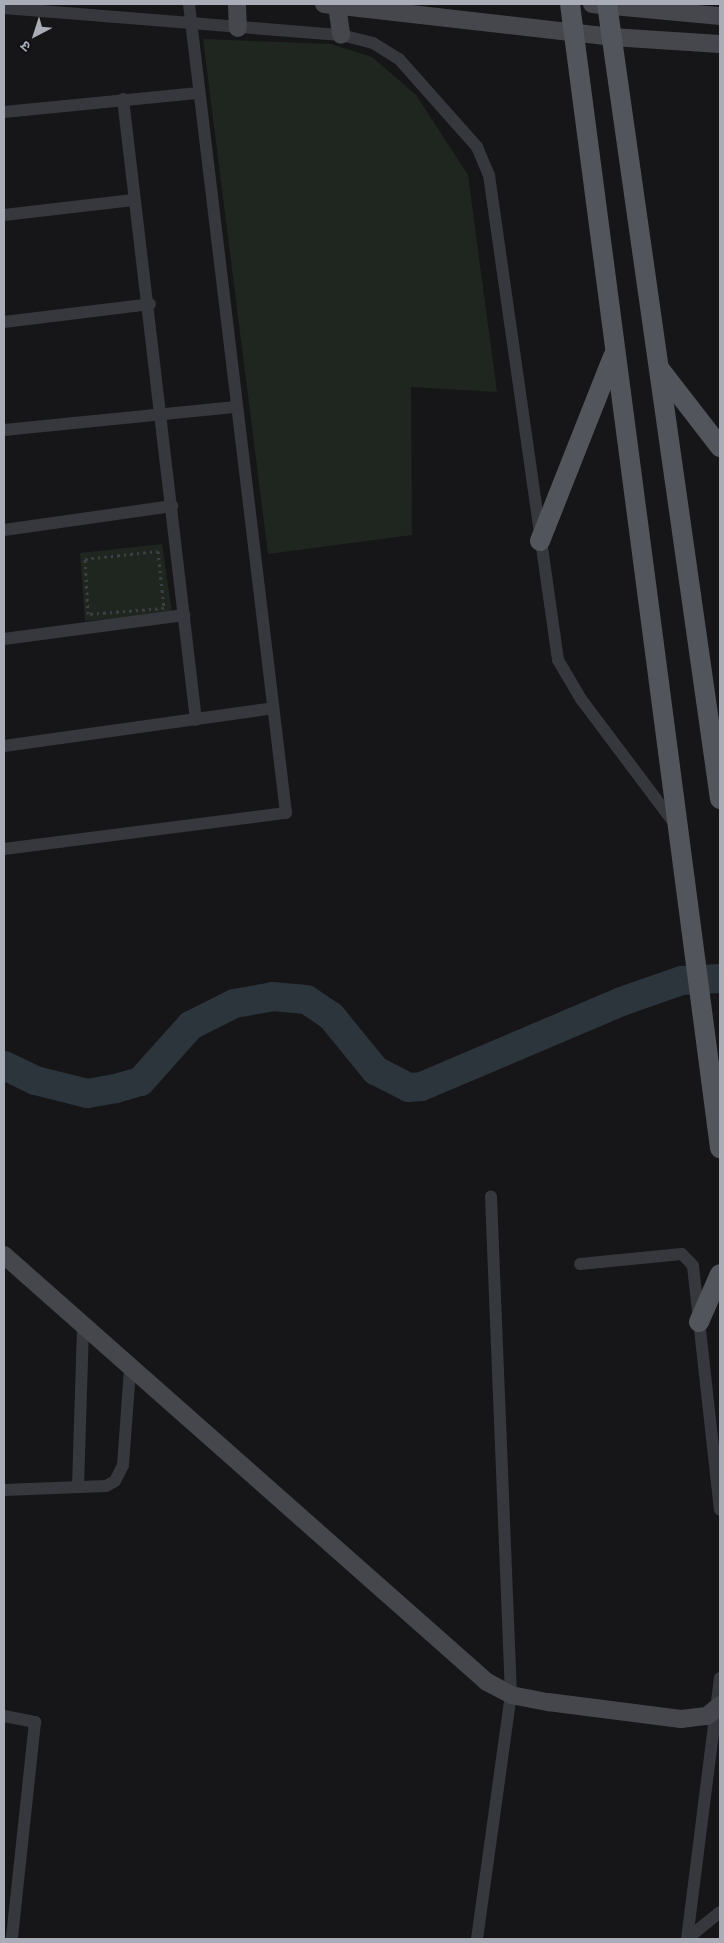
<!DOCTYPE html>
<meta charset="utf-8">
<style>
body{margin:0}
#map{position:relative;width:724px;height:1943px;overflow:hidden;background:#161618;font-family:Manrope,"Noto Sans Devanagari",sans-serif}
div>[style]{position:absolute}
.green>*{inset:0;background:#1e261f}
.river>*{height:29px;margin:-14.5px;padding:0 14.5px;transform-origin:14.5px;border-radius:14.5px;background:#2c353c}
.path>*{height:3px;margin-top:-1.5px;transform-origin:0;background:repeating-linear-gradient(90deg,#3d3f44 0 2.5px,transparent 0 6.5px)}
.street>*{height:12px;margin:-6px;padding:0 6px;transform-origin:6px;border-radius:6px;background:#37383d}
.secondary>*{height:18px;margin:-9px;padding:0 9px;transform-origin:9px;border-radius:9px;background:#45474d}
.primary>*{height:20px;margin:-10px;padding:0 10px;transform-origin:10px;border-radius:10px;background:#53555c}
span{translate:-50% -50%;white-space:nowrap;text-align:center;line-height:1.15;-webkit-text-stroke:4px #111113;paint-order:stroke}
.frame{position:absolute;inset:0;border:5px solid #a8adb8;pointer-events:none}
.north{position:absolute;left:10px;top:10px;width:50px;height:50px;-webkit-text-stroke:4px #111113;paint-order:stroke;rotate:220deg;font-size:14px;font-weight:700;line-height:20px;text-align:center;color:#a8adb8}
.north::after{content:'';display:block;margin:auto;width:18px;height:22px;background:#a8adb8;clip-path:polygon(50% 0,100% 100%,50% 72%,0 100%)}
</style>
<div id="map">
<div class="green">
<div style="clip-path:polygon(203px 39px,331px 44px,372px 57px,416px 95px,468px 175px,497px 392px,411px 387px,412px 535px,268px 554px)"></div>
<div style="clip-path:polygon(162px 544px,172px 614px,85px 621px,80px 553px)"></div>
</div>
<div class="river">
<div style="left:4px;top:1065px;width:34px;rotate:26deg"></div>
<div style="left:35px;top:1080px;width:54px;rotate:14deg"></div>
<div style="left:87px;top:1093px;width:28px;rotate:-10deg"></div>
<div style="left:115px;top:1088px;width:26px;rotate:-16deg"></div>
<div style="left:140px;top:1081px;width:75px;rotate:-48.2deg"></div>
<div style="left:190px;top:1025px;width:49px;rotate:-26.6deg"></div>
<div style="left:234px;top:1003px;width:39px;rotate:-10deg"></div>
<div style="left:272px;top:996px;width:34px;rotate:5deg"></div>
<div style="left:306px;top:999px;width:30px;rotate:34deg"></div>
<div style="left:331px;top:1016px;width:70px;rotate:50.8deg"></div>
<div style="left:375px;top:1070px;width:37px;rotate:27deg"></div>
<div style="left:408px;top:1087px;width:13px;rotate:-4deg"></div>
<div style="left:421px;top:1086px;width:217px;rotate:-23deg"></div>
<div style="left:621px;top:1001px;width:64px;rotate:-19.3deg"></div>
<div style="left:681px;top:980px;width:39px;rotate:-3deg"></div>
</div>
<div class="path">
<div style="left:158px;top:551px;width:57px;rotate:84deg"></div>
<div style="left:164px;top:608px;width:76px;rotate:175.5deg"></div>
<div style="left:88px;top:614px;width:55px;rotate:-93.1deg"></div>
<div style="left:85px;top:559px;width:73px;rotate:-6.3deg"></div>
</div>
<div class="street">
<div style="left:4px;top:8px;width:338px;rotate:4.6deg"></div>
<div style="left:341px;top:35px;width:33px;rotate:14deg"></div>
<div style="left:373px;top:43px;width:31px;rotate:32deg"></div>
<div style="left:399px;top:59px;width:118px;rotate:48.4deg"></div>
<div style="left:477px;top:147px;width:30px;rotate:67deg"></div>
<div style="left:489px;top:175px;width:490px;rotate:81.9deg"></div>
<div style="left:558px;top:660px;width:45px;rotate:59.5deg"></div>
<div style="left:581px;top:699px;width:156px;rotate:53.1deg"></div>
<div style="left:123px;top:99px;width:625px;rotate:83.3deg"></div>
<div style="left:4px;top:112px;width:196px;rotate:-5.6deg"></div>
<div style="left:4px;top:215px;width:130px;rotate:-6.6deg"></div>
<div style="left:4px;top:322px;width:147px;rotate:-7deg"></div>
<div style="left:4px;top:430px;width:233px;rotate:-5.7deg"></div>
<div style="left:4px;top:530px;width:170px;rotate:-8.1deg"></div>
<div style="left:4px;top:639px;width:182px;rotate:-7.6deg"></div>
<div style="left:4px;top:746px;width:272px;rotate:-8deg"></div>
<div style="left:4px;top:849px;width:284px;rotate:-7.3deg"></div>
<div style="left:286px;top:813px;width:815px;rotate:-96.84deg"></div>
<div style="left:580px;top:1264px;width:102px;rotate:-5.6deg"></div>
<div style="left:682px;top:1254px;width:16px;rotate:47deg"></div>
<div style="left:693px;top:1266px;width:245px;rotate:83.7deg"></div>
<div style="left:78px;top:1487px;width:163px;rotate:-88.2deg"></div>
<div style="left:4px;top:1490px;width:102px;rotate:-2.2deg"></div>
<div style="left:106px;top:1486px;width:10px;rotate:-29deg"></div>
<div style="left:115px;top:1481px;width:18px;rotate:-63deg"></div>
<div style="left:123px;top:1465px;width:96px;rotate:-85.8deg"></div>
<div style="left:4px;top:1716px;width:32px;rotate:11deg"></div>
<div style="left:35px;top:1722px;width:218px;rotate:96.1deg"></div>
<div style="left:688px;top:1938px;width:41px;rotate:-39.1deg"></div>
<div style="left:477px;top:1939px;width:246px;rotate:-82.1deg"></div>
<div style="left:511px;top:1695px;width:499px;rotate:-92.3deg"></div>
<div style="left:687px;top:1939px;width:263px;rotate:-82.8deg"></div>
</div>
<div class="secondary">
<div style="left:237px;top:4px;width:24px;rotate:88deg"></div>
<div style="left:324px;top:4px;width:290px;rotate:6.5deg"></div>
<div style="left:612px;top:37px;width:108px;rotate:3.7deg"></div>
<div style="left:592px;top:4px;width:129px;rotate:5.4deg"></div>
<div style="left:337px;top:5px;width:30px;rotate:82deg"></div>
<div style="left:4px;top:1255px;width:645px;rotate:41.48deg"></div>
<div style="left:487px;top:1682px;width:27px;rotate:28deg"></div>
<div style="left:511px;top:1695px;width:38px;rotate:11deg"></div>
<div style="left:548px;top:1702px;width:134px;rotate:7.3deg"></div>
<div style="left:681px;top:1719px;width:26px;rotate:-7deg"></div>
<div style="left:707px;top:1716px;width:17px;rotate:-40deg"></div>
</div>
<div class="primary">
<div style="left:570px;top:4px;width:1154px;rotate:82.53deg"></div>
<div style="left:607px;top:4px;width:803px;rotate:81.91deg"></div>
<div style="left:659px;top:368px;width:100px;rotate:52.3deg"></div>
<div style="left:540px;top:541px;width:198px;rotate:-68.4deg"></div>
<div style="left:699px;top:1322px;width:52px;rotate:-66.4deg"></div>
</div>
<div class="frame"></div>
<div class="north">उ</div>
</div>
